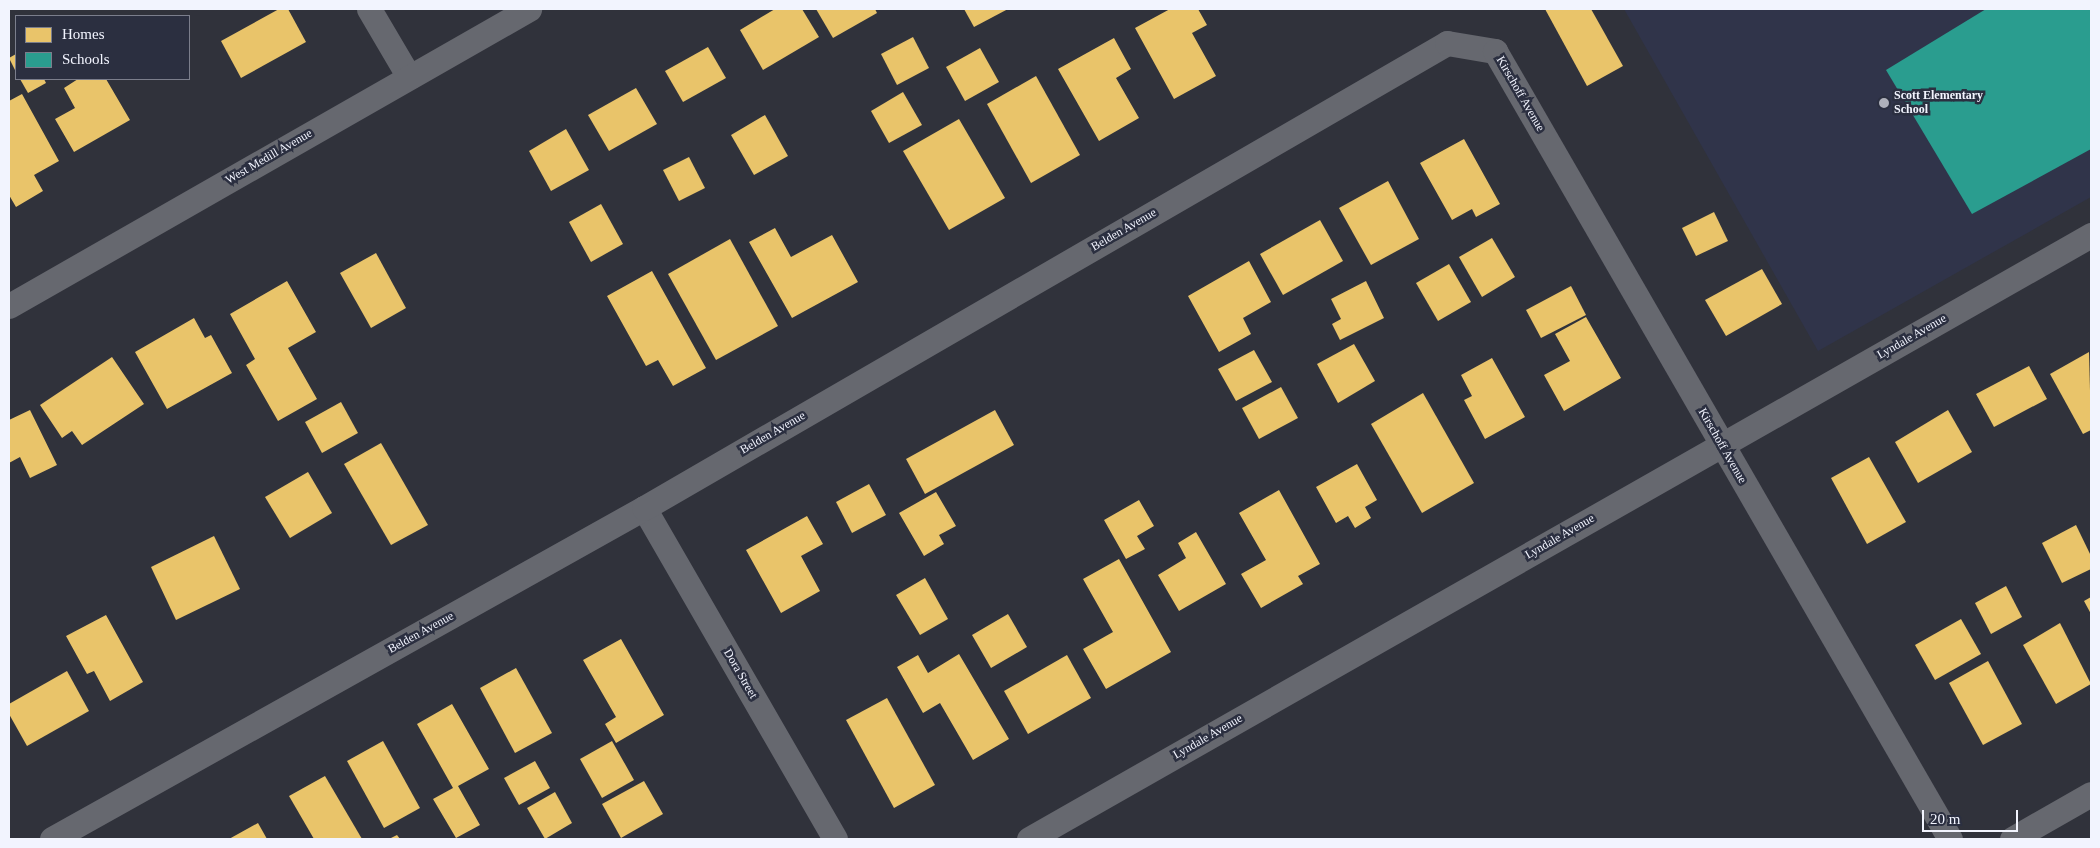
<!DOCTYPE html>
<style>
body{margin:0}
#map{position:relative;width:2100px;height:848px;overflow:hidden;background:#30323b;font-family:"Times New Roman",serif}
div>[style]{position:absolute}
.built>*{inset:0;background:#30344a}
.homes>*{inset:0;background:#e9c46a}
.schools>*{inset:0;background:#2a9d8f}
.street>*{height:25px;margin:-12.5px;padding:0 12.5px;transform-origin:12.5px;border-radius:12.5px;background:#66686f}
.dots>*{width:14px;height:14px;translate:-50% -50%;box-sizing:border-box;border:2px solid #2b2f40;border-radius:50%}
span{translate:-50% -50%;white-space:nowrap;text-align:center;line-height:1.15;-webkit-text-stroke:5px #2b2f40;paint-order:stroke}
.street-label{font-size:12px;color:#f2f4fe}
.poi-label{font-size:12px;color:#f2f4fe;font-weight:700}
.left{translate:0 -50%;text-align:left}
.frame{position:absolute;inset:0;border:10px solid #f2f4fe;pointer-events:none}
.legend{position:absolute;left:15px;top:15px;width:175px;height:65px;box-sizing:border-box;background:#2b2f40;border:1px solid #7b7e8c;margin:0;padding:6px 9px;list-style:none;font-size:15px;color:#f2f4fe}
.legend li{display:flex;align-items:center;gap:10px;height:25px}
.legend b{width:25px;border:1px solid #7b7e8c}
.scale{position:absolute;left:1922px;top:810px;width:96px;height:22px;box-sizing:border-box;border:2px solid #f2f4fe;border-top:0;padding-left:6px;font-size:15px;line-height:18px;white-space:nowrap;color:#f2f4fe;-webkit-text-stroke:4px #2b2f40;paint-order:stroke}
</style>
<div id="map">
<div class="built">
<div style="clip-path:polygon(1624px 9px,2091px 9px,2091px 197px,1818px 351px)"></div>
</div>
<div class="homes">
<div style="clip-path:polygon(279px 9px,288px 9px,306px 42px,241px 78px,221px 41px)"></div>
<div style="clip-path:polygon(775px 9px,802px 9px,819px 37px,763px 70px,740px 30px)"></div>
<div style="clip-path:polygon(816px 9px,875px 9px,877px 13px,833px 38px)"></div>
<div style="clip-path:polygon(964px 9px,1008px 9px,974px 27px)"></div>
<div style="clip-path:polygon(1170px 9px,1198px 9px,1207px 25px,1192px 33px,1216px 76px,1174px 99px,1135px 28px)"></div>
<div style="clip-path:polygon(1545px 9px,1591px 9px,1623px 66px,1587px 86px)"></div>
<div style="clip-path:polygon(913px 37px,929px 68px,897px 85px,881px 54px)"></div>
<div style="clip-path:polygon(1114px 38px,1131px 69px,1116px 78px,1139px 118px,1099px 141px,1058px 69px)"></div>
<div style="clip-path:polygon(708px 47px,726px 78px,683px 102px,665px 71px)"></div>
<div style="clip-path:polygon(980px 48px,999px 82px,965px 101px,946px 67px)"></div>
<div style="clip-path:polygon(16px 54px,16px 72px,9px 58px)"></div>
<div style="clip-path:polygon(1036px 76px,1080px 155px,1031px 183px,987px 104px)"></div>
<div style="clip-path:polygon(20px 79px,44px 79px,46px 83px,28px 93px)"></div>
<div style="clip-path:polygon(78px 79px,106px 79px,130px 120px,74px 152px,55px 119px,75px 108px,64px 88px)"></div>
<div style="clip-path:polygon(636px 88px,657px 124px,609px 151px,588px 115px)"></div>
<div style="clip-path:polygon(903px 92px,922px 125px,889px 143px,871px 111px)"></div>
<div style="clip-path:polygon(22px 94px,59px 161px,34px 175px,43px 191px,16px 207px,9px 195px,9px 101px)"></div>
<div style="clip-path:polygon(765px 115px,788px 156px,754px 175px,731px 135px)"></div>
<div style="clip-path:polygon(959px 119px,1005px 198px,949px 230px,903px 151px)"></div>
<div style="clip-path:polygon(566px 129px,589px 170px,551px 191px,529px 151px)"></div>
<div style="clip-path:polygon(1464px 139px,1500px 204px,1476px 217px,1472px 209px,1452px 220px,1420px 163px)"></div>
<div style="clip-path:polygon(689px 157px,705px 188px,679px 201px,663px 170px)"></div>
<div style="clip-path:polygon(1388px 181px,1419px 239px,1371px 265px,1339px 208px)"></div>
<div style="clip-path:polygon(601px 204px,623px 244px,591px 262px,569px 222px)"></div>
<div style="clip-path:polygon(1714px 212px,1728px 241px,1696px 256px,1682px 228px)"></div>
<div style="clip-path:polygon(1320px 220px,1343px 261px,1283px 295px,1260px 254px)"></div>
<div style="clip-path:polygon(775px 228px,791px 257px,832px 235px,858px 282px,792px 318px,749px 242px)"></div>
<div style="clip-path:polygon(1492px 238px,1515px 277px,1482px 297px,1459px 257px)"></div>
<div style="clip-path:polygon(730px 239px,778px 326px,716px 360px,668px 274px)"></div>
<div style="clip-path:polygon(376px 253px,406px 308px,371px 328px,340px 273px)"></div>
<div style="clip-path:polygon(1249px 261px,1271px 302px,1243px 318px,1251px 334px,1219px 352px,1188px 296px)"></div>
<div style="clip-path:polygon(1449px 264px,1471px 302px,1438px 321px,1416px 283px)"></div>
<div style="clip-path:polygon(1762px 269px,1782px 304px,1726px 336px,1705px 300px)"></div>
<div style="clip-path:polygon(652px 271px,706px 368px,673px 386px,658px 360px,646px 366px,607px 296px)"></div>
<div style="clip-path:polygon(287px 281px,316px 332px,288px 348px,317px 399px,278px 421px,246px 365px,255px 359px,230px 314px)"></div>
<div style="clip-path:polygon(1366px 281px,1384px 318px,1340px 340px,1332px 324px,1341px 319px,1331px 299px)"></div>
<div style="clip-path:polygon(1571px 286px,1586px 315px,1541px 338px,1526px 310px)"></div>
<div style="clip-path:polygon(1586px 317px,1621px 378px,1564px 411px,1544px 375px,1570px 361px,1555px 334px)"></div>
<div style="clip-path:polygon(194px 318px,205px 338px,211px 335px,232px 373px,167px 409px,135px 352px)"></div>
<div style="clip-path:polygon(1354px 344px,1375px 381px,1338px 403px,1317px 364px)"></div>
<div style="clip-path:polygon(1254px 350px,1272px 382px,1236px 401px,1218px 369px)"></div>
<div style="clip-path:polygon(2089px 352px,2091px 430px,2083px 434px,2050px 374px)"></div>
<div style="clip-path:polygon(112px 357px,144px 404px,82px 445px,72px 431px,62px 438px,40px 405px)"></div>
<div style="clip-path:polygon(1492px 358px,1525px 417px,1485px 439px,1464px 400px,1472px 396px,1461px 375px)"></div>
<div style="clip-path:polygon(2029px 366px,2047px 399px,1994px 427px,1976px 394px)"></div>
<div style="clip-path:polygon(1281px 387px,1298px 418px,1259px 439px,1242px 408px)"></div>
<div style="clip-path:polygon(1423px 393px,1474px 483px,1422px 513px,1371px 424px)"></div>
<div style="clip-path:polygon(341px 402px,358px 433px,322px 453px,305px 422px)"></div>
<div style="clip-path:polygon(30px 410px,57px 465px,30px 478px,20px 457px,9px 463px,9px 420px)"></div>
<div style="clip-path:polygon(995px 410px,1014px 445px,925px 494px,906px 459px)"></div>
<div style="clip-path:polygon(1948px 410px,1972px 452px,1918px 483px,1895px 442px)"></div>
<div style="clip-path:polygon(381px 443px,428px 525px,391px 545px,344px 464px)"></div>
<div style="clip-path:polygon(1869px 457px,1906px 522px,1867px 544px,1831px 478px)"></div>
<div style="clip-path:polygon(1357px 464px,1377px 500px,1365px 507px,1371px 518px,1355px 528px,1348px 516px,1336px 523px,1316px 487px)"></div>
<div style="clip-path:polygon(308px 472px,332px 513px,290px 538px,265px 497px)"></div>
<div style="clip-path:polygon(869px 484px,886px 515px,852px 533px,836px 502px)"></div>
<div style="clip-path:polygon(1279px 490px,1320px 564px,1298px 576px,1303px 584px,1261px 608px,1241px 574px,1266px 560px,1239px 513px)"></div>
<div style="clip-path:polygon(936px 492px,956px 526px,939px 535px,944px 544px,924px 556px,899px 513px)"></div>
<div style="clip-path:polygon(1139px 500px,1154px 526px,1137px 536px,1145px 549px,1126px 559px,1104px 520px)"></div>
<div style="clip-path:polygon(807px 516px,823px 544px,801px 556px,820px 591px,781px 613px,746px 550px)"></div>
<div style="clip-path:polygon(2076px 525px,2091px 556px,2091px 569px,2062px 583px,2042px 543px)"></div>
<div style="clip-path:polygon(1196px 532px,1226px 584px,1179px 611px,1158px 575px,1186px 558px,1178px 543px)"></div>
<div style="clip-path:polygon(214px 536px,240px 589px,176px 620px,151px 567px)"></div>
<div style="clip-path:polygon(1119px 559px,1171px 652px,1106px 689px,1083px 649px,1113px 632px,1083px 579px)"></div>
<div style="clip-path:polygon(925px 578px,948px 619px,920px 635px,896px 595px)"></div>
<div style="clip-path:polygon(2006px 586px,2022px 617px,1991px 634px,1975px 603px)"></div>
<div style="clip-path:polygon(2091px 597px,2091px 614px,2084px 601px)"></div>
<div style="clip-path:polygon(1008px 614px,1027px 647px,991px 668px,972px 635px)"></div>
<div style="clip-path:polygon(106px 615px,143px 682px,110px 701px,94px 671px,87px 674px,66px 636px)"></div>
<div style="clip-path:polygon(1961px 619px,1981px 654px,1935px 680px,1915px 645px)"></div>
<div style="clip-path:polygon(2060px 623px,2091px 684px,2056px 704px,2023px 645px)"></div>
<div style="clip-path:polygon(621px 639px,664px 715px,616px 743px,605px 724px,616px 717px,583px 660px)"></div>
<div style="clip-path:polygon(959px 654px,1009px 739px,973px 760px,940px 703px,923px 713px,897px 667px,918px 655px,928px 673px)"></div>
<div style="clip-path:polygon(1067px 655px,1091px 698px,1028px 734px,1004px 691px)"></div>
<div style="clip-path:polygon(1988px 661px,2022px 724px,1983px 745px,1949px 683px)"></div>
<div style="clip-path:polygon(516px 668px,552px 733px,515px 753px,480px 688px)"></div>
<div style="clip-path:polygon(67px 671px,89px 711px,27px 746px,9px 714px,9px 704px)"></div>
<div style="clip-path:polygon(887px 698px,935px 785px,894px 808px,846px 720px)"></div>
<div style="clip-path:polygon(452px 704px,489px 769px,458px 786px,480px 825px,456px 838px,433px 799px,453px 788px,417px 724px)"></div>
<div style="clip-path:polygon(383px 741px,420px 808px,384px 828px,347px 761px)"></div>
<div style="clip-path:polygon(612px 741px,634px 780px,602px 798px,580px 759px)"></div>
<div style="clip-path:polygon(535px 761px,550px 788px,519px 805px,504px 778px)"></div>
<div style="clip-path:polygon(325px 776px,362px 839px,314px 839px,289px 796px)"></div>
<div style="clip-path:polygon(644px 781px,663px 814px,621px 838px,602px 804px)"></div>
<div style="clip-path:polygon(555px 792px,572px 823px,545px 839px,527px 808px)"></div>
<div style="clip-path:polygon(258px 823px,267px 839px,229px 839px)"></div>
<div style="clip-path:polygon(397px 835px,400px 839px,389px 839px)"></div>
</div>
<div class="schools">
<div style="clip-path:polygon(1986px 9px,2091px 9px,2091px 149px,1972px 214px,1886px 70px)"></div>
</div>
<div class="street">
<div style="left:369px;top:9px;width:79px;rotate:59.5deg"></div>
<div style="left:9px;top:306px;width:599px;rotate:-29.73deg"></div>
<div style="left:644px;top:508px;width:382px;rotate:60deg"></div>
<div style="left:52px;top:839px;width:678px;rotate:-29.21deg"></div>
<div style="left:644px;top:508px;width:928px;rotate:-30.07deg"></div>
<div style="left:1447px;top:43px;width:49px;rotate:9.5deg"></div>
<div style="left:1495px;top:51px;width:910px;rotate:60deg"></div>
<div style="left:1029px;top:839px;width:1222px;rotate:-29.63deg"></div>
<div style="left:2012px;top:839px;width:91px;rotate:-29.7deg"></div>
</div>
<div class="dots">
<div style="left:1884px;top:103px;background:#aeb0ba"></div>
</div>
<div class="street-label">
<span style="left:1520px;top:94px;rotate:60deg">Kirschoff Avenue</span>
<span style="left:269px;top:157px;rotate:-30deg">West Medill Avenue</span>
<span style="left:1124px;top:230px;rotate:-30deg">Belden Avenue</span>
<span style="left:1912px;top:337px;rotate:-30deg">Lyndale Avenue</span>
<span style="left:773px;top:433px;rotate:-30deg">Belden Avenue</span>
<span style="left:1722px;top:446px;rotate:60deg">Kirschoff Avenue</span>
<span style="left:1560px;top:537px;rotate:-30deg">Lyndale Avenue</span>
<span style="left:421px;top:633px;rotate:-29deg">Belden Avenue</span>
<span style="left:740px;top:674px;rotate:60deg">Dora Street</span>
<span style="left:1208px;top:737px;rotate:-30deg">Lyndale Avenue</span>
</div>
<div class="poi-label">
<span class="left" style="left:1894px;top:103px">Scott Elementary<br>School</span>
</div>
<div class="frame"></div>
<ul class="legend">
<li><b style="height:14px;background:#e9c46a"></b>Homes</li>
<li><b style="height:14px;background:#2a9d8f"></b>Schools</li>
</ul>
<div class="scale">20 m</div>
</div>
